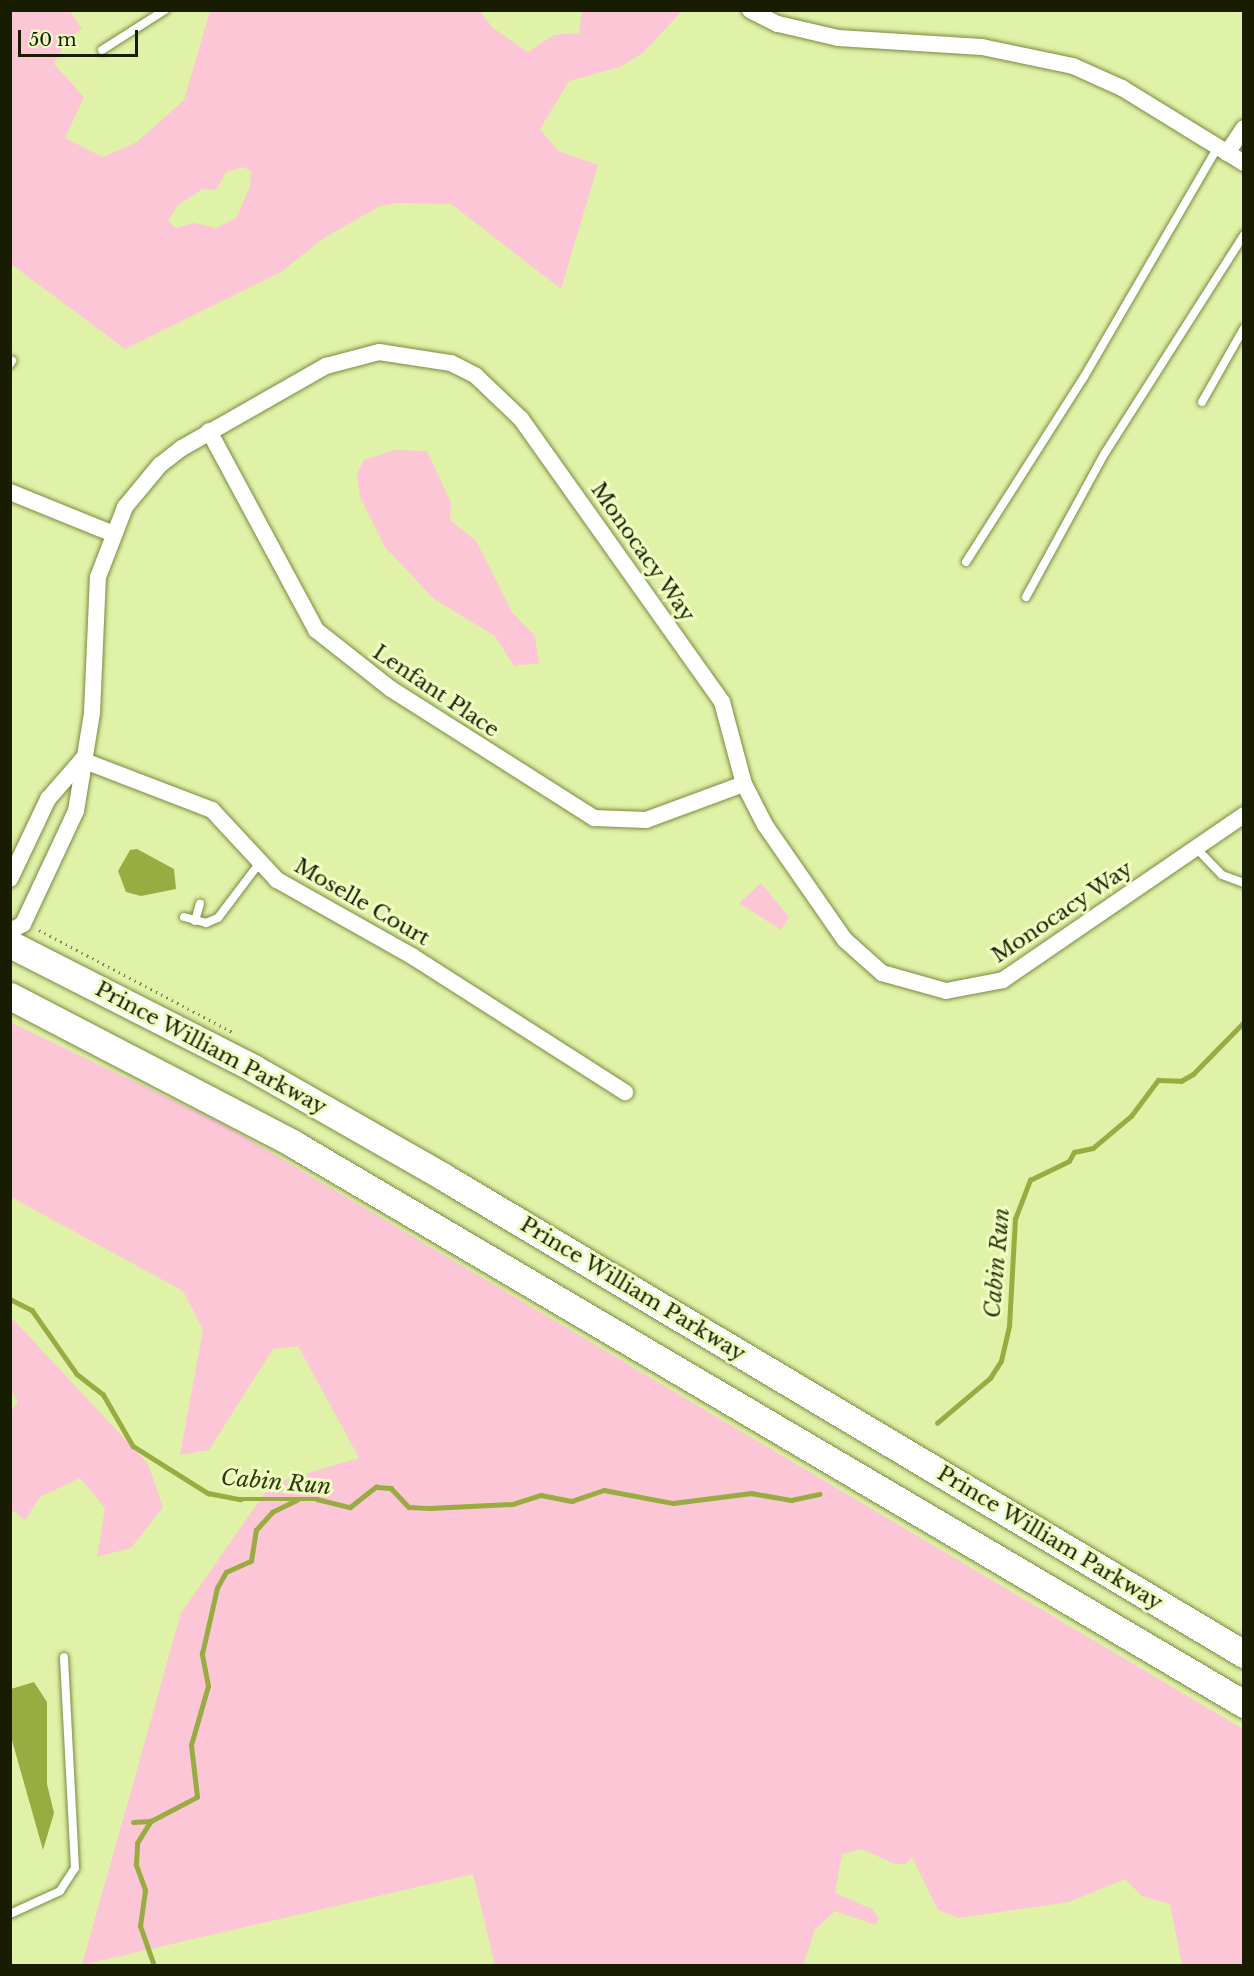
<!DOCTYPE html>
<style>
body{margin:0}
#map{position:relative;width:1254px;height:1976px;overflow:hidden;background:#e0f2a7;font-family:"Libre Baskerville",serif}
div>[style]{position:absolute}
.green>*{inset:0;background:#fcc6d6}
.water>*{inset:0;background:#98ac41}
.stream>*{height:4.5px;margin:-2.25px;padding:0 2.25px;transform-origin:2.25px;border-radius:2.25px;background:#98ac41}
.path>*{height:3px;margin-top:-1.5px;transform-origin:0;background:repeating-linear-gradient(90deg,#7b8653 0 1.5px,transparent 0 6px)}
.roads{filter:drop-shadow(0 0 2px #7a8941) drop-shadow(0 0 2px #7a8941)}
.service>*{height:8px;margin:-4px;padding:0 4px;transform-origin:4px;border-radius:4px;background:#fff}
.minor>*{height:16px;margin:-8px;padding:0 8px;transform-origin:8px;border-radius:8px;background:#fff}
.trunk>*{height:27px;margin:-13.5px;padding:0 13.5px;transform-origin:13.5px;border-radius:13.5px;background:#fff}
span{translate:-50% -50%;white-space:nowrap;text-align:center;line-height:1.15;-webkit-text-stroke:6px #effec2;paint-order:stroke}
.street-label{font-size:21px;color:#181d01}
.water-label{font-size:22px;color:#31390c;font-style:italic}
.frame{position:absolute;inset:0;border:12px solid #181d01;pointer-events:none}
.scale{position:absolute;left:18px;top:30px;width:120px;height:27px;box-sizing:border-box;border:3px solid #181d01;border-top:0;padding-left:8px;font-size:18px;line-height:21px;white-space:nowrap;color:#181d01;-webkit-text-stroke:4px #effec2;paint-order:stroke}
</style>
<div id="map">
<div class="green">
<div style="clip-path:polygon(evenodd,11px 10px,70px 11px,82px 29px,66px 40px,54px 64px,84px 97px,65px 138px,103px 157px,137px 142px,184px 100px,210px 11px,480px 11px,493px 28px,528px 52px,554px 35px,579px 33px,582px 11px,682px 11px,643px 53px,620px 67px,569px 81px,540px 129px,558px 151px,598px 165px,561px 289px,451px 204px,398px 203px,380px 206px,324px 238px,281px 272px,125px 349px,11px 264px,11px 10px,243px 167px,251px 171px,250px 187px,236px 218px,216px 228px,194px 223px,176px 228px,168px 221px,178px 205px,203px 189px,216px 190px,226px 172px,243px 167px)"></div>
<div style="clip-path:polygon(395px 450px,427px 451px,451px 503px,450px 520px,476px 541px,512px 612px,535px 636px,539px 663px,514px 666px,495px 636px,434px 599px,385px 547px,360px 497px,357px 473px,364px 460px)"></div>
<div style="clip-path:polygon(761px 883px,789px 917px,781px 930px,739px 903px)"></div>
<div style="clip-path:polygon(10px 1022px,223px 1124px,1243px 1729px,1243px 1965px,1182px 1965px,1170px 1904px,1142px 1896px,1125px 1879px,1069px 1902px,959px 1918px,938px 1910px,912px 1857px,906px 1864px,895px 1864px,861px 1849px,842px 1854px,835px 1893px,872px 1909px,879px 1919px,875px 1925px,835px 1911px,815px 1930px,803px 1965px,495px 1965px,473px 1874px,82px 1965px,181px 1613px,271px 1484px,359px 1458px,298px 1346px,273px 1349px,209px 1450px,180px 1455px,203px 1330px,183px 1291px,11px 1197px)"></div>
<div style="clip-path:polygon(11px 1317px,148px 1464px,163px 1507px,131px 1548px,97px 1557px,105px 1508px,80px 1478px,40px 1497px,25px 1520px,11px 1510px,11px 1410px,18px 1403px,11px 1390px)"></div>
</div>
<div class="water">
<div style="clip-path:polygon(137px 849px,174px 869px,176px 889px,141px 896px,126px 892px,118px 871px,130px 850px)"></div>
<div style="clip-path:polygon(34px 1682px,47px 1702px,47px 1784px,54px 1813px,43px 1850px,11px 1737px,11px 1689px)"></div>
</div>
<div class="stream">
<div style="left:10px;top:1299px;width:25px;rotate:27deg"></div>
<div style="left:32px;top:1310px;width:78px;rotate:54.9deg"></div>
<div style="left:77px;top:1374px;width:33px;rotate:38deg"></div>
<div style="left:103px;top:1394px;width:60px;rotate:60deg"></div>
<div style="left:133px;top:1446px;width:89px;rotate:32.1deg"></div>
<div style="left:208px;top:1493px;width:33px;rotate:11deg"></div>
<div style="left:240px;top:1499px;width:77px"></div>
<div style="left:317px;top:1499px;width:34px;rotate:14deg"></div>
<div style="left:350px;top:1507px;width:33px;rotate:-38deg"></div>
<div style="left:376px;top:1487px;width:15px;rotate:4deg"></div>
<div style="left:391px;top:1488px;width:26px;rotate:47deg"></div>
<div style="left:409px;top:1507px;width:21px;rotate:3deg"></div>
<div style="left:430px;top:1508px;width:83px;rotate:-2.8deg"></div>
<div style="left:513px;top:1504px;width:29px;rotate:-18deg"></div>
<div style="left:541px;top:1495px;width:32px;rotate:11deg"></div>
<div style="left:572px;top:1501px;width:34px;rotate:-19deg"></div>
<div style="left:604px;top:1490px;width:70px;rotate:10.7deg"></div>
<div style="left:673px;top:1503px;width:79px;rotate:-7.3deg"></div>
<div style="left:751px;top:1493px;width:41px;rotate:9.9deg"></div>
<div style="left:791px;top:1500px;width:29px;rotate:-12deg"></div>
<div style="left:937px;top:1423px;width:70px;rotate:-40.3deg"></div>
<div style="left:990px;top:1378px;width:20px;rotate:-57deg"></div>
<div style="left:1001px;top:1361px;width:36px;rotate:-77deg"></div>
<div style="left:1009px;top:1326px;width:107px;rotate:-86.8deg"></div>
<div style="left:1015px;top:1219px;width:42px;rotate:-69deg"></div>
<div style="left:1030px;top:1180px;width:43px;rotate:-26deg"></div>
<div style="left:1069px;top:1161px;width:10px;rotate:-61deg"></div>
<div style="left:1074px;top:1152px;width:19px;rotate:-12deg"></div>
<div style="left:1093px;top:1148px;width:50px;rotate:-40.1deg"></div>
<div style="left:1131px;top:1116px;width:45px;rotate:-53.1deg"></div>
<div style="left:1158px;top:1080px;width:23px;rotate:2deg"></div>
<div style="left:1181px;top:1081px;width:14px;rotate:-30deg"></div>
<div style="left:1193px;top:1074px;width:73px;rotate:-45.6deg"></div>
<div style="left:133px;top:1822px;width:18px;rotate:-3deg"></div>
<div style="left:154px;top:1966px;width:42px;rotate:-109.3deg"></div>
<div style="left:140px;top:1926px;width:36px;rotate:-82deg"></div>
<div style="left:145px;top:1890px;width:27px;rotate:-110deg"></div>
<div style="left:136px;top:1865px;width:22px;rotate:-87deg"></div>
<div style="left:137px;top:1843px;width:26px;rotate:-58deg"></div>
<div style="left:151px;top:1821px;width:52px;rotate:-27.6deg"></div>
<div style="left:197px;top:1797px;width:52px;rotate:-96.6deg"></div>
<div style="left:191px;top:1745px;width:61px;rotate:-73.9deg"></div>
<div style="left:208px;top:1686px;width:33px;rotate:-101deg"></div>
<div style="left:202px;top:1654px;width:68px;rotate:-77.2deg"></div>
<div style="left:217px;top:1588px;width:18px;rotate:-61deg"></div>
<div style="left:226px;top:1572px;width:27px;rotate:-24deg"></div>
<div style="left:251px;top:1561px;width:31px;rotate:-81deg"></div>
<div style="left:256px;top:1530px;width:24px;rotate:-48deg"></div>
<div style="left:272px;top:1512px;width:28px;rotate:-26deg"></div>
</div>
<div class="path">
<div style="left:39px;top:930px;width:221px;rotate:27.8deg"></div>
</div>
<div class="roads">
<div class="service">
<div style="left:102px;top:50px;width:75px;rotate:-32.4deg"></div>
<div style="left:10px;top:364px;width:4px;rotate:-56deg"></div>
<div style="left:1202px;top:402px;width:85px;rotate:-60.4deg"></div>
<div style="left:966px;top:562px;width:219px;rotate:-57.5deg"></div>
<div style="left:1084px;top:377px;width:266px;rotate:-59.8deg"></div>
<div style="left:1026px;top:597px;width:164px;rotate:-61.3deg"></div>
<div style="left:1105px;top:453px;width:259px;rotate:-57.5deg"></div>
<div style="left:1196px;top:848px;width:37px;rotate:46deg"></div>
<div style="left:1222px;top:875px;width:23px;rotate:20deg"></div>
<div style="left:184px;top:917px;width:23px;rotate:15deg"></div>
<div style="left:206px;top:923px;width:13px;rotate:-23deg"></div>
<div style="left:218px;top:918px;width:66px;rotate:-53deg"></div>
<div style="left:195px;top:921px;width:18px;rotate:-74deg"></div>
<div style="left:10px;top:1914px;width:55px;rotate:-24.7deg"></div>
<div style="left:60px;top:1891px;width:27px;rotate:-57deg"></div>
<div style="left:75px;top:1868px;width:211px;rotate:-93deg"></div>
</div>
<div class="minor">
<div style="left:750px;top:10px;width:31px;rotate:27deg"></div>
<div style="left:778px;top:24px;width:62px;rotate:13.1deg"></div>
<div style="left:838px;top:38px;width:144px;rotate:3.6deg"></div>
<div style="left:982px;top:47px;width:93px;rotate:11.8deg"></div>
<div style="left:1073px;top:66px;width:54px;rotate:24.2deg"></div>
<div style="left:1122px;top:88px;width:143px;rotate:31.6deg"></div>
<div style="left:1227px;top:153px;width:30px;rotate:-56deg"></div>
<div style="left:209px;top:431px;width:226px;rotate:61.7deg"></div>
<div style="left:316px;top:630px;width:95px;rotate:38.2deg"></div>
<div style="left:391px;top:689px;width:241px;rotate:32.4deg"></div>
<div style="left:594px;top:818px;width:52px;rotate:2.2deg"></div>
<div style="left:646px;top:820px;width:104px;rotate:-20.2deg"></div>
<div style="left:10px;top:492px;width:109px;rotate:22.1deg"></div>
<div style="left:82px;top:760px;width:139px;rotate:21deg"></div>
<div style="left:212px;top:810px;width:96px;rotate:47.1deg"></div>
<div style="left:277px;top:880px;width:155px;rotate:29.4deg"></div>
<div style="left:412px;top:956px;width:253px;rotate:32.6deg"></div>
<div style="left:10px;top:879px;width:89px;rotate:-64.6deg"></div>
<div style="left:48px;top:799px;width:52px;rotate:-48.9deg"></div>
<div style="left:10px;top:931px;width:15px;rotate:-28deg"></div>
<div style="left:23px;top:924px;width:125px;rotate:-64.9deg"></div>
<div style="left:76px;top:811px;width:99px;rotate:-80.7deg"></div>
<div style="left:92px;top:713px;width:136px;rotate:-87.5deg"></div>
<div style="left:98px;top:577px;width:75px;rotate:-68.9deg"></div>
<div style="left:125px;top:507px;width:55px;rotate:-50.2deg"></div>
<div style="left:160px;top:465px;width:28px;rotate:-38deg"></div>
<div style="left:182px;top:448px;width:166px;rotate:-29.7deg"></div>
<div style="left:326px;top:366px;width:55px;rotate:-14.8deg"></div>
<div style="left:379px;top:352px;width:73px;rotate:8.7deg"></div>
<div style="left:451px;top:363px;width:28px;rotate:27deg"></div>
<div style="left:476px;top:376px;width:62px;rotate:43.7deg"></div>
<div style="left:521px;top:419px;width:347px;rotate:54.6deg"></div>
<div style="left:722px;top:702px;width:85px;rotate:75deg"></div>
<div style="left:744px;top:784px;width:46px;rotate:62.9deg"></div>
<div style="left:765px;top:825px;width:140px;rotate:55.2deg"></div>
<div style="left:845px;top:940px;width:50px;rotate:41.7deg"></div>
<div style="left:882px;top:973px;width:66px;rotate:15.7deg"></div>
<div style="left:946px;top:991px;width:58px;rotate:-10.9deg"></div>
<div style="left:1003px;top:980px;width:292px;rotate:-34.4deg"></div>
</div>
<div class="trunk">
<div style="left:10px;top:944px;width:273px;rotate:27deg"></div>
<div style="left:253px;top:1068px;width:218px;rotate:29.7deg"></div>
<div style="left:442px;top:1176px;width:934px;rotate:30.8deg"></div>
<div style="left:10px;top:996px;width:318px;rotate:27.5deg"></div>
<div style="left:292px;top:1143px;width:1105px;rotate:30.51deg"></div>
</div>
</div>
<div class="street-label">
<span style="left:643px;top:552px;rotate:55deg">Monocacy Way</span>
<span style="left:436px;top:691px;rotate:34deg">Lenfant Place</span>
<span style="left:362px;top:902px;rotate:30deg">Moselle Court</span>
<span style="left:1062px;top:912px;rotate:-34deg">Monocacy Way</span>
<span style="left:211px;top:1048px;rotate:28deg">Prince William Parkway</span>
<span style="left:633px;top:1289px;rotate:31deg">Prince William Parkway</span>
<span style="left:1050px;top:1538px;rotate:31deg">Prince William Parkway</span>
</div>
<div class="water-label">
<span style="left:997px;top:1263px;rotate:-85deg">Cabin Run</span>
<span style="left:276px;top:1482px;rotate:5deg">Cabin Run</span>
</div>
<div class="frame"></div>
<div class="scale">50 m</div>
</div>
